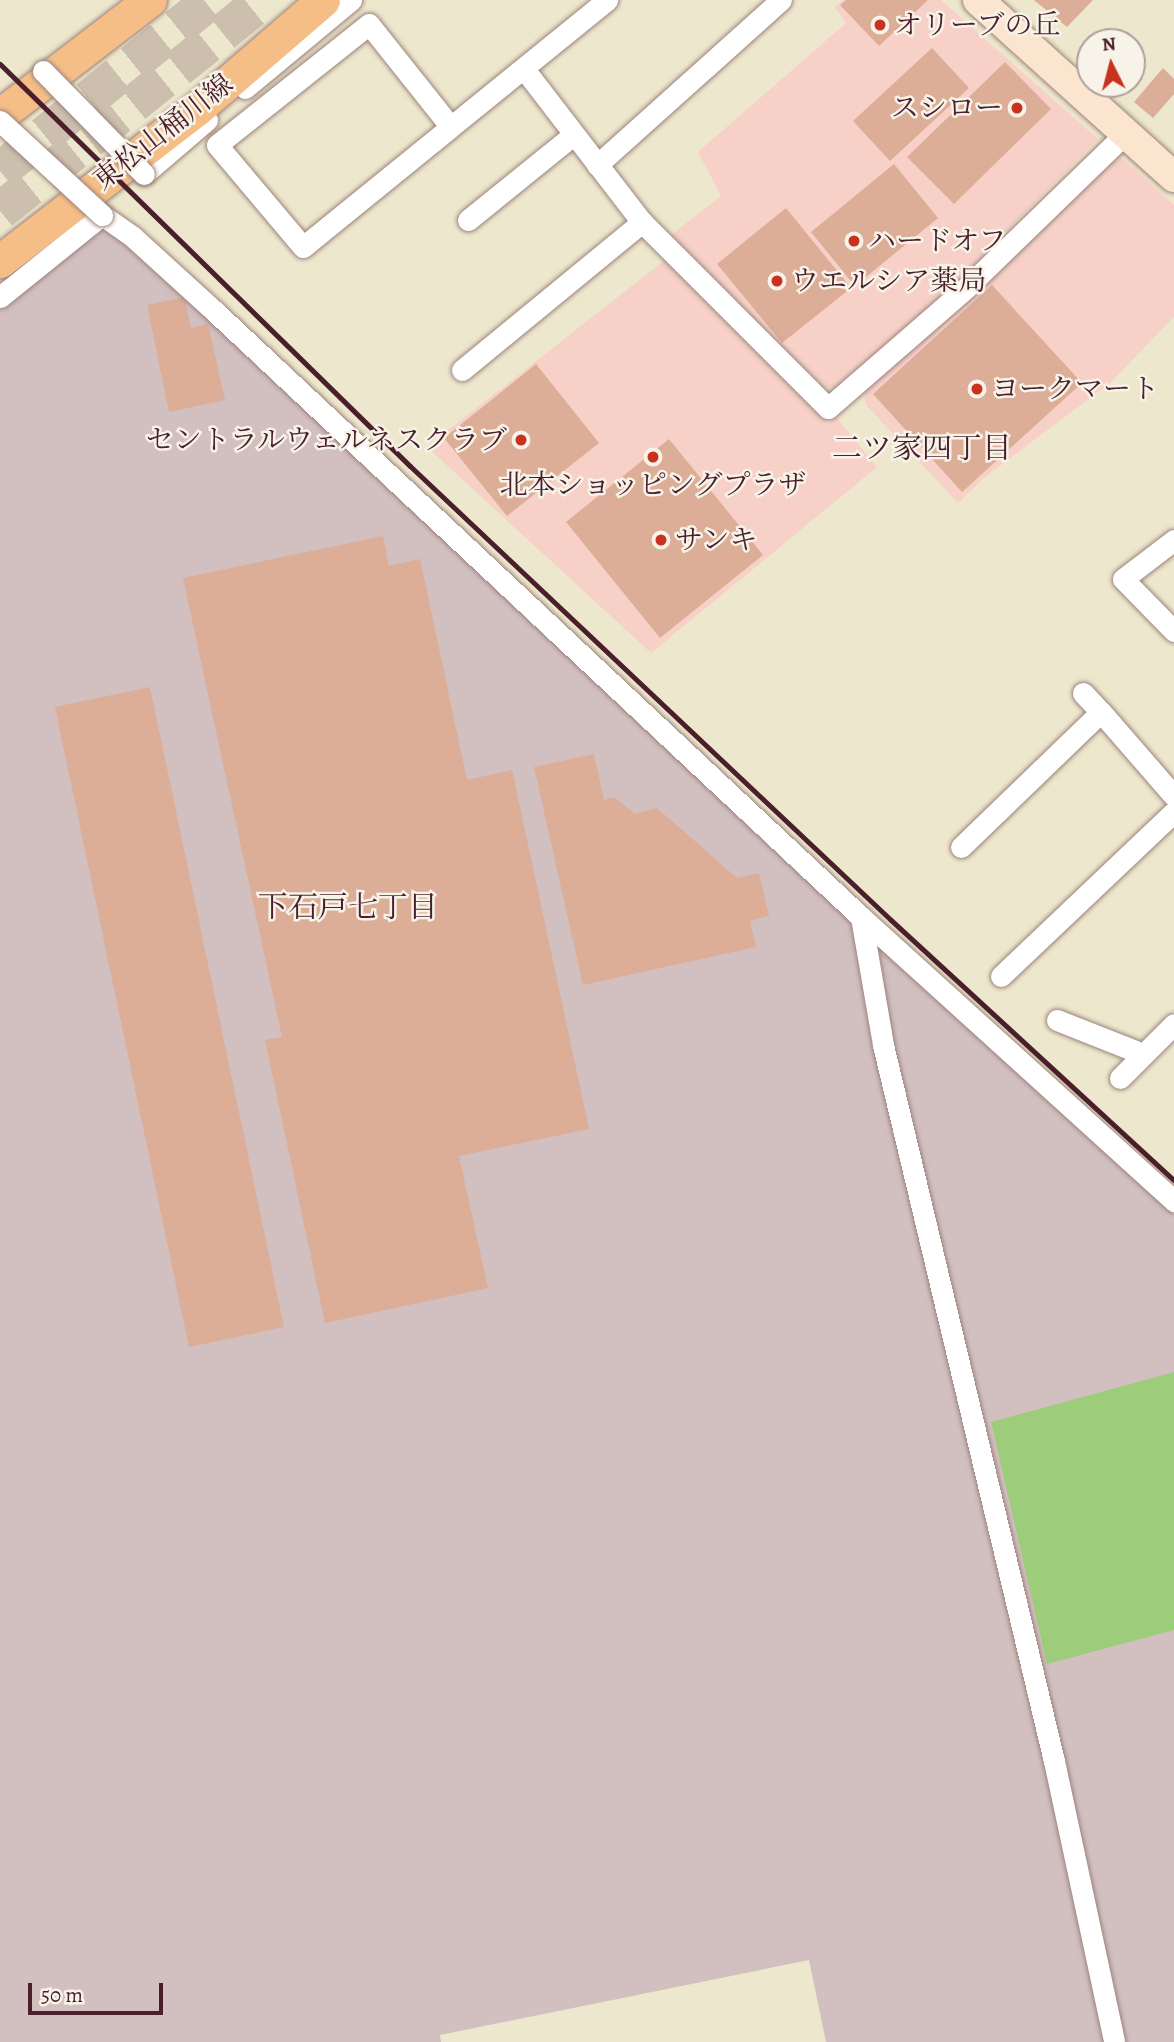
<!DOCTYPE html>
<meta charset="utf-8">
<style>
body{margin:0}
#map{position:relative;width:1174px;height:2042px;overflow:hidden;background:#ede7cd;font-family:Alegreya,"Noto Serif JP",serif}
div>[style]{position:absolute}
.built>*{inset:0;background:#f7d1c8}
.industrial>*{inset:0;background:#d2bfc0}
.green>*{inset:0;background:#9dcd7b}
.building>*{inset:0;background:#dcad97}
.motorway-tunnel>*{height:38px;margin-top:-19px;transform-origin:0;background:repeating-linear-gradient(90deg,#ccbfad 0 38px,transparent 0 57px)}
.roads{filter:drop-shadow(0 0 2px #9c837c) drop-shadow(0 0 2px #9c837c)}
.minor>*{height:21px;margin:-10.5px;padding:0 10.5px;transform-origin:10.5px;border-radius:10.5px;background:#fff}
.secondary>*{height:30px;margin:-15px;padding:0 15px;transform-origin:15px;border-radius:15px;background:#fbe5cf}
.primary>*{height:33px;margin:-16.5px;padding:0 16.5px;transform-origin:16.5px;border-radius:16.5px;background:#f6be87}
.rail>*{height:5px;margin:-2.5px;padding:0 2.5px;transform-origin:2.5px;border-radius:2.5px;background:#4a1f2b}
.bridges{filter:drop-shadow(0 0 2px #9c837c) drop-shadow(0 0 2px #9c837c)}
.minor-bridge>*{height:21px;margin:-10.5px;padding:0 10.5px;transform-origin:10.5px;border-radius:10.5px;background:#fff}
.dots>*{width:19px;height:19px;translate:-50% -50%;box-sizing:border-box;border:4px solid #f7f3e8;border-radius:50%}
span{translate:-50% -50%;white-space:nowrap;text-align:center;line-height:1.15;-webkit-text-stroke:5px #f7f3e8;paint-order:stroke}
.poi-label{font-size:28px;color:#4a1f2b}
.left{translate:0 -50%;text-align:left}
.right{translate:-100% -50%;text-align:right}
.street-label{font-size:28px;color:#4a1f2b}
.neighbourhood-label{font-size:30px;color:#4a1f2b}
.north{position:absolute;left:1076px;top:28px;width:70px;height:70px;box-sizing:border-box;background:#f7f3e8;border:2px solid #b29e9c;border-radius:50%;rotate:354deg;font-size:19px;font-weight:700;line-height:28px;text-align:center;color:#4a1f2b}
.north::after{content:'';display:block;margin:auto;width:24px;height:32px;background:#c8321e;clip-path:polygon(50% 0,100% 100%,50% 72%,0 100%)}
.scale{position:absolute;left:28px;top:1983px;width:135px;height:32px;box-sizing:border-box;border:4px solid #4a1f2b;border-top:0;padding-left:9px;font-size:21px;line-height:24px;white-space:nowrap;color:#4a1f2b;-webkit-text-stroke:5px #f7f3e8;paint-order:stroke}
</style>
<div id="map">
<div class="built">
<div style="clip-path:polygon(843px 0,941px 0,1098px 139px,988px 249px,977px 266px,839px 388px,823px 387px,682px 247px,667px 238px,721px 196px,698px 152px,846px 23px,835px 7px)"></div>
<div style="clip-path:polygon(1116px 153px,1174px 205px,1174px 317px,1110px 383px,985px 477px,958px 503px,865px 404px,865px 391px)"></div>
<div style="clip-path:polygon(666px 259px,829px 423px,836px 417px,877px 467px,651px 653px,427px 447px)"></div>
</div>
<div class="industrial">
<div style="clip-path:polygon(102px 215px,834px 904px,1174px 1214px,1174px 2042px,826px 2042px,809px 1960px,440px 2035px,441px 2042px,0 2042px,0 306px)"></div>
</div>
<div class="green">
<div style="clip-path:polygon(1174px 1372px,1174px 1630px,1047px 1664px,991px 1422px)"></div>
</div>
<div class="building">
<div style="clip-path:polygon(846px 0,928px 0,879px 46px,840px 5px)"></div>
<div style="clip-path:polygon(1034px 0,1093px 0,1067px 27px)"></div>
<div style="clip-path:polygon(932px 48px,969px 88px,890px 161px,853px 121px)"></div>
<div style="clip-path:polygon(1005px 62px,1051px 109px,954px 204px,907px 157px)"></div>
<div style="clip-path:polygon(1163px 68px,1174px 79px,1174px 94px,1153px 118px,1134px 102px)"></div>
<div style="clip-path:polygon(894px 164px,938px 218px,855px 286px,811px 232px)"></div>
<div style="clip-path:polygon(786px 208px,851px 288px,782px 343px,717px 264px)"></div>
<div style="clip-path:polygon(992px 285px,1082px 383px,962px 492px,873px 394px)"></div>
<div style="clip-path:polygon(184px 297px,191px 328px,208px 324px,225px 400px,169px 412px,147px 305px)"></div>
<div style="clip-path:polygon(536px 364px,599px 443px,507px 516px,444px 438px)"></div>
<div style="clip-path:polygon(669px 439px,763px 555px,660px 638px,566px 522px)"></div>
<div style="clip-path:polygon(383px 536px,389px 566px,420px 559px,467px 780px,512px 770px,589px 1129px,459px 1156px,488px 1288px,325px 1323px,265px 1040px,282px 1037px,183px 578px)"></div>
<div style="clip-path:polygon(150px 687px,284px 1327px,189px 1347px,55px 707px)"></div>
<div style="clip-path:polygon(594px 754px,604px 800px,614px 797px,635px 814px,657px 808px,737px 878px,759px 873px,769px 916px,750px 921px,756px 947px,583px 985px,534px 767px)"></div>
</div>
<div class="motorway-tunnel">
<div style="left:0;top:171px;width:272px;rotate:-39deg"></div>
<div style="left:0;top:211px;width:337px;rotate:-38.7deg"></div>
</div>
<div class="roads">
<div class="minor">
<div style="left:524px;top:69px;width:193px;rotate:52.4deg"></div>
<div style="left:642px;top:222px;width:263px;rotate:45deg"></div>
<div style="left:828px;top:408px;width:184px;rotate:-41deg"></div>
<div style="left:967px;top:287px;width:223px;rotate:-44.1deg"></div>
<div style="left:245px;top:88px;width:138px;rotate:-39.7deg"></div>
<div style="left:450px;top:126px;width:130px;rotate:-128.5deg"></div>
<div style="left:369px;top:24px;width:194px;rotate:141.5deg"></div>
<div style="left:217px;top:145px;width:133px;rotate:49.9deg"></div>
<div style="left:303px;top:247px;width:392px;rotate:-39.1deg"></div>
<div style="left:597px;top:165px;width:247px;rotate:-41.9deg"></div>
<div style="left:144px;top:174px;width:83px;rotate:-40.6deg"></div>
<div style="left:468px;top:220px;width:135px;rotate:-39deg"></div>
<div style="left:0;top:297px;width:131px;rotate:-38.8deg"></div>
<div style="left:102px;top:215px;width:38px;rotate:35deg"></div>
<div style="left:133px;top:237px;width:104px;rotate:42.3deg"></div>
<div style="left:210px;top:307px;width:892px;rotate:43.14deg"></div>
<div style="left:861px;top:917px;width:130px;rotate:80.2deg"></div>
<div style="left:883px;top:1045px;width:736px;rotate:76.57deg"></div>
<div style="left:1054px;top:1761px;width:287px;rotate:77.9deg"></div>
<div style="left:462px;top:370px;width:233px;rotate:-39.4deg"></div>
<div style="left:1174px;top:540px;width:64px;rotate:142.6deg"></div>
<div style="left:1123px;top:579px;width:73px;rotate:45.6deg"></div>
<div style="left:1083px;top:693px;width:26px;rotate:47deg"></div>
<div style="left:961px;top:847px;width:194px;rotate:-44deg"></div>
<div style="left:1101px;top:712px;width:111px;rotate:49deg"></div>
<div style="left:861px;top:917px;width:423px;rotate:42.2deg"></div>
<div style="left:1001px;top:976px;width:238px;rotate:-43.5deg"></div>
<div style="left:1057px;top:1020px;width:92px;rotate:21.6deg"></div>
<div style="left:1120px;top:1078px;width:76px;rotate:-45deg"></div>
</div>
<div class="secondary">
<div style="left:978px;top:0;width:264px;rotate:42.1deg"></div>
</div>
<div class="primary">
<div style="left:0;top:115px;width:189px;rotate:-37.5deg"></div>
<div style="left:0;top:261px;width:250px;rotate:-37.7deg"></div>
<div style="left:198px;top:108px;width:165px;rotate:-40.8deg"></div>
</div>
</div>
<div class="rail">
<div style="left:0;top:64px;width:574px;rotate:44.44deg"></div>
<div style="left:410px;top:466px;width:661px;rotate:43.35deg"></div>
<div style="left:891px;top:920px;width:384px;rotate:42.6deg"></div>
</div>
<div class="bridges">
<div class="minor-bridge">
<div style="left:43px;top:71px;width:144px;rotate:45.6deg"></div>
<div style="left:0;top:121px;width:139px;rotate:42.7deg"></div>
</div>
</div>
<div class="dots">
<div style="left:880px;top:25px;background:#c8321e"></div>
<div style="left:1017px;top:108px;background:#c8321e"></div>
<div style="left:854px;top:241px;background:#c8321e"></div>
<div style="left:777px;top:281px;background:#c8321e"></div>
<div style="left:977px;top:389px;background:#c8321e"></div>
<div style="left:521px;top:440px;background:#c8321e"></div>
<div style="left:653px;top:457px;background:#c8321e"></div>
<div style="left:661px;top:540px;background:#c8321e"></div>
</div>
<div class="poi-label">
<span class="left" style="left:894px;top:25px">オリーブの丘</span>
<span class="right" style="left:1003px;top:108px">スシロー</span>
<span class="left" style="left:868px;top:241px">ハードオフ</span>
<span class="left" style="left:791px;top:281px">ウエルシア薬局</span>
<span class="left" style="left:991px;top:389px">ヨークマート</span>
<span class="right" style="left:507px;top:440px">セントラルウェルネスクラブ</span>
<span style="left:653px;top:485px">北本ショッピングプラザ</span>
<span class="left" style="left:675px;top:540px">サンキ</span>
</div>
<div class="street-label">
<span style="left:163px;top:132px;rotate:-38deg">東松山桶川線</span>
</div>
<div class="neighbourhood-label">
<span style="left:922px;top:448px">二ツ家四丁目</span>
<span style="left:348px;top:907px">下石戸七丁目</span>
</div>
<div class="north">N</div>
<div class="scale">50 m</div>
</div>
